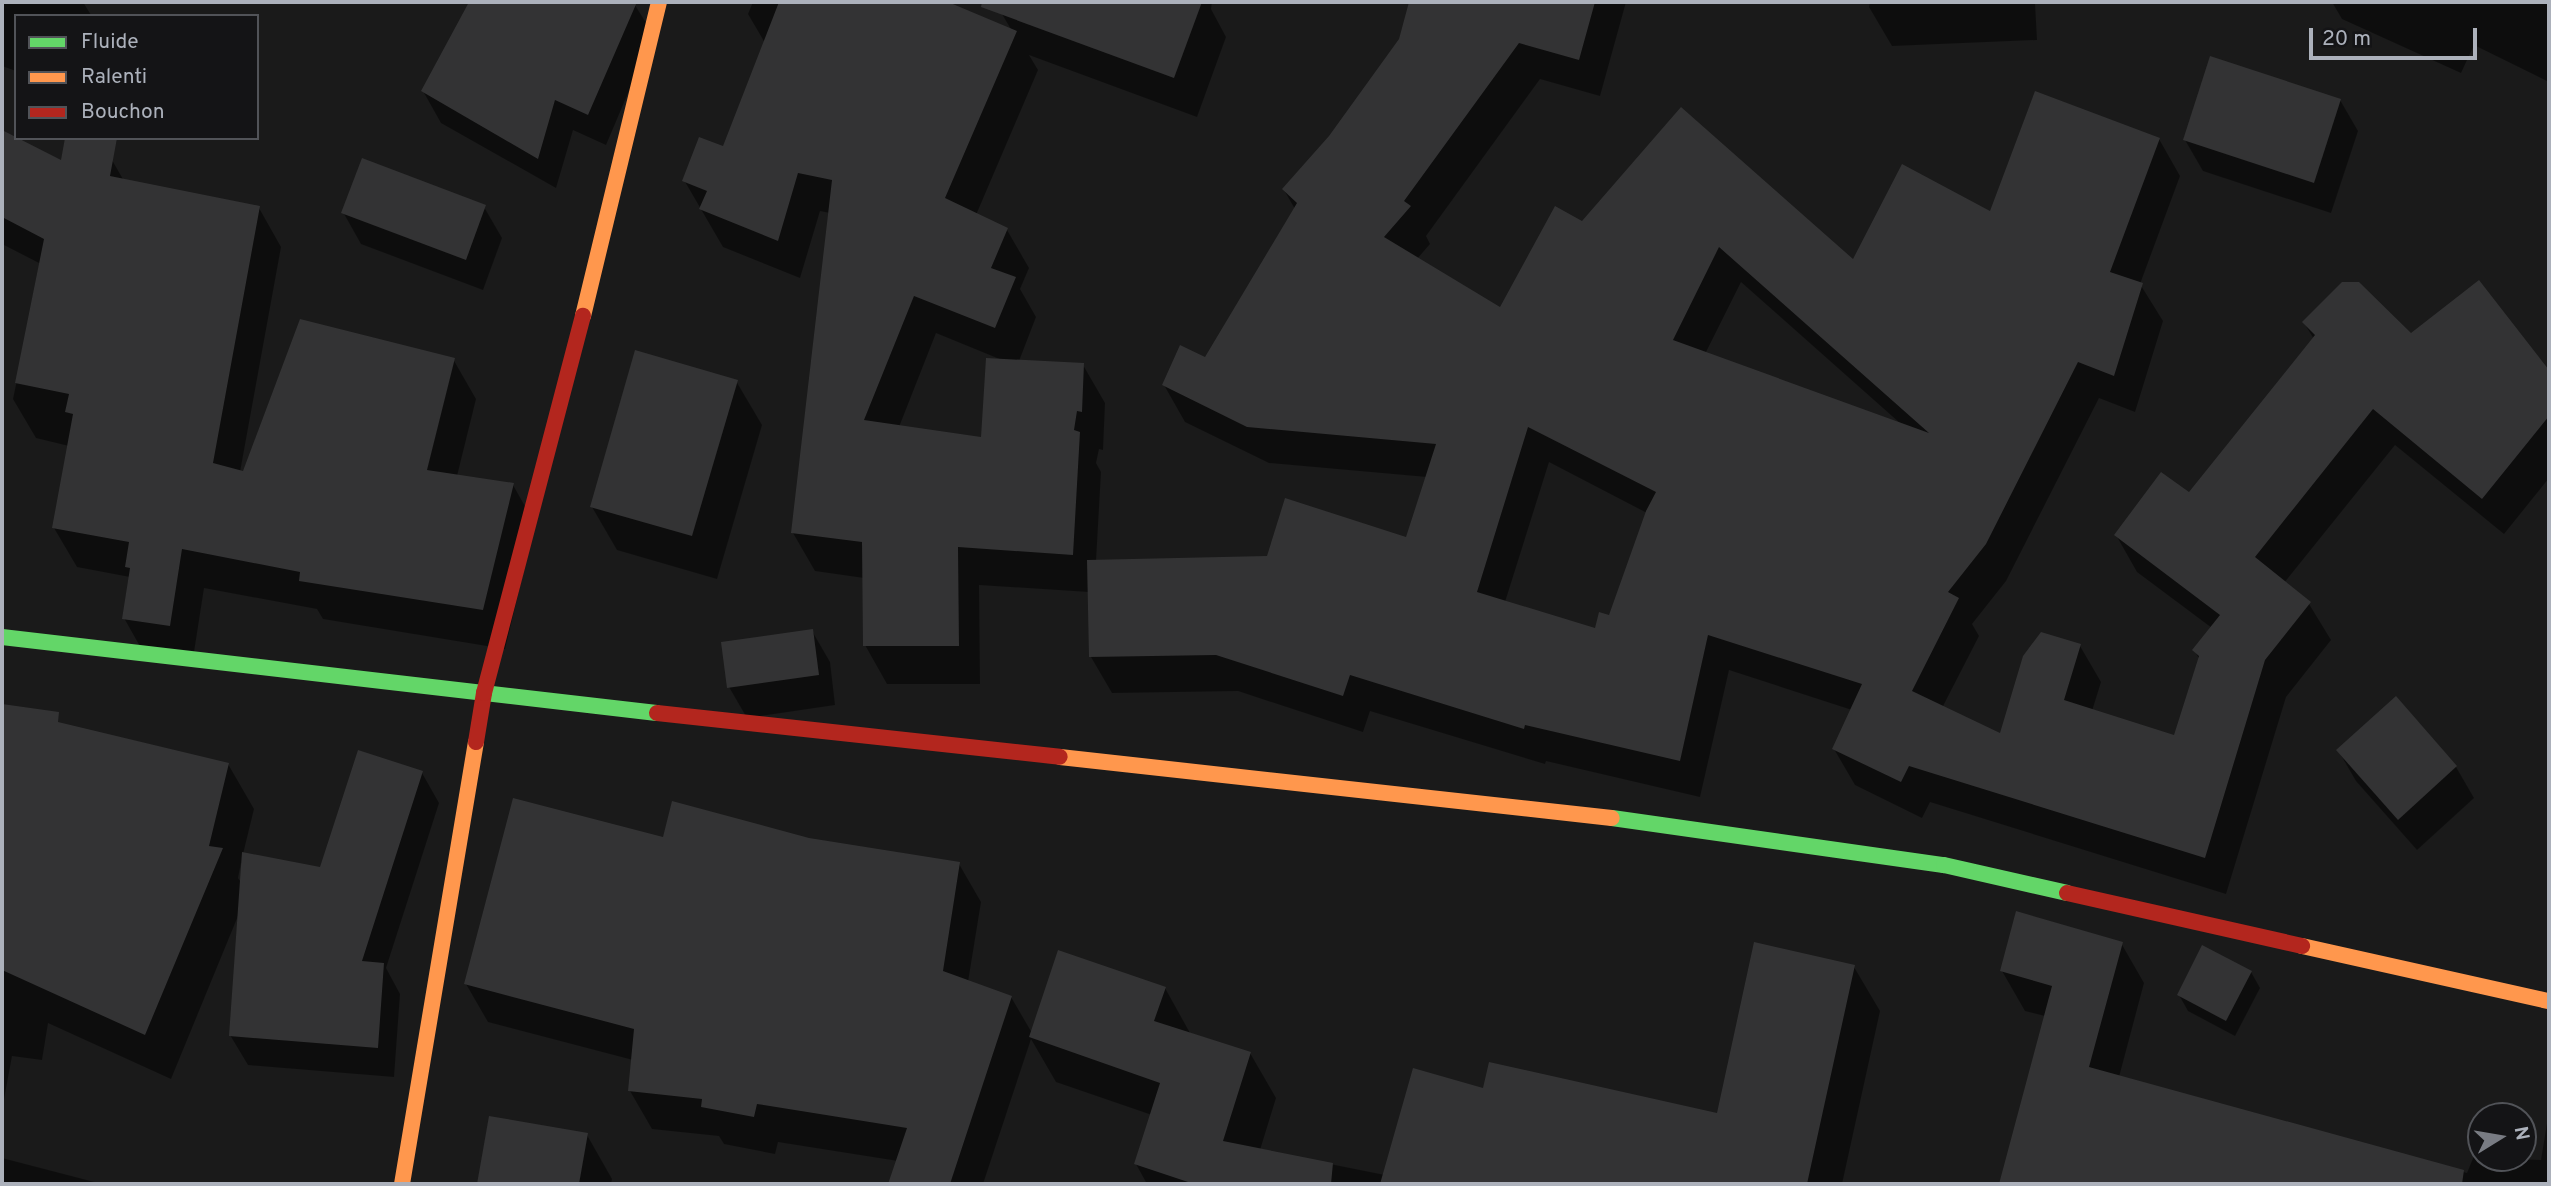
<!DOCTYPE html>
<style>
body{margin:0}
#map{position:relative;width:2551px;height:1186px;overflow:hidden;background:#1a1a1a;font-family:Overpass,sans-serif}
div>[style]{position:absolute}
.shadow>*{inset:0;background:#0007}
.building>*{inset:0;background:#333334}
.fast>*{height:16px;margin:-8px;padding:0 8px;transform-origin:8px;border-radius:8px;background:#63d668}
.slow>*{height:16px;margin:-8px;padding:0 8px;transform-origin:8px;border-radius:8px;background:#ff974d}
.jam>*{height:16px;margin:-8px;padding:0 8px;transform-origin:8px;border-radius:8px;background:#b3261e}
span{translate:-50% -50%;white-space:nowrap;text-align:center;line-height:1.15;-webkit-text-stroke:7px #141416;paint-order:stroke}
.frame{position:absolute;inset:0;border:4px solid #acb1bb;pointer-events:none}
.legend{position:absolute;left:14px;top:14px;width:245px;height:126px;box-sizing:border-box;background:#141416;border:2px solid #515358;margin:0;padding:9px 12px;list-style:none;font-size:21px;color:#acb1bb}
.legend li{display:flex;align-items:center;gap:14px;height:35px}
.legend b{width:35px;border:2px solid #515358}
.north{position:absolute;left:2467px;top:1102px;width:70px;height:70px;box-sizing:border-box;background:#141416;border:2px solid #515358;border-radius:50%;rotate:79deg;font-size:19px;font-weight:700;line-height:28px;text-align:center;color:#acb1bb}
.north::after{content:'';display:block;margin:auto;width:24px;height:32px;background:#797c83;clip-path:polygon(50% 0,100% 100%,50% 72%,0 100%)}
.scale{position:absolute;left:2309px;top:28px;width:168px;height:32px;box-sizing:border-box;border:4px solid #acb1bb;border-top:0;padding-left:9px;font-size:21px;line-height:24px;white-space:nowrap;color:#acb1bb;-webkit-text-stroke:5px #141416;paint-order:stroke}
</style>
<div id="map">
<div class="shadow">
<div style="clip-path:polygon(2px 2px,83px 2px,91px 15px,16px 16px,16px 71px,2px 66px)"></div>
<div style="clip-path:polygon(471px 2px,633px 2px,653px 34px,606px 145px,573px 130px,556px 188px,441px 123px,423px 91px)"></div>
<div style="clip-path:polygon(evenodd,753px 2px,944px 2px,1012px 31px,1002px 14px,1007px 2px,1212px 2px,1211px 9px,1226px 37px,1197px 117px,1029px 55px,1038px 70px,976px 215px,1007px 230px,1029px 268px,1020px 289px,1036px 317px,1019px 361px,1083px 365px,1105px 403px,1103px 450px,1099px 449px,1096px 463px,1101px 472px,1096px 561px,1268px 558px,1408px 540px,1427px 477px,1269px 463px,1185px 422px,1164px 385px,1206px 359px,1295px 209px,1284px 190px,1330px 137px,1400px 40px,1411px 2px,1626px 2px,1600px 96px,1540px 79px,1426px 236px,1430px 244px,1417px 259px,1501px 309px,1583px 223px,1853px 261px,1991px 213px,2159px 139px,2180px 176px,2140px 284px,2163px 321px,2135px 412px,2099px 398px,2006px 581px,1972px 624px,1979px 636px,1942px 708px,2001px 736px,2080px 646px,2101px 682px,2092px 711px,2175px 737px,2200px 660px,2194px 650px,2212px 628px,2137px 572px,2116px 535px,2189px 495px,2314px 339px,2304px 323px,2410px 335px,2478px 282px,2549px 373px,2549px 478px,2504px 534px,2395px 445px,2284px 583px,2309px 604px,2331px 640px,2286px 697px,2226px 894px,1930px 802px,1922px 818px,1855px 785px,1834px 749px,1852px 710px,1729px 670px,1700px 797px,1546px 761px,1545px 764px,1370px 711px,1363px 732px,1238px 691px,1112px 693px,1091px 657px,1089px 592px,979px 585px,980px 684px,887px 684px,865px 645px,864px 578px,815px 571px,793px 533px,830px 213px,820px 211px,800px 278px,723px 247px,684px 180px,724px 148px,765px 43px,748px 14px,753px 2px,1741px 282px,1901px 424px,1705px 354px,1741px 282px,753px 2px,936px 333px,1002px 360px,983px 439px,899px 427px,936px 333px,753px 2px,1549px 462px,1647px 513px,1611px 617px,1596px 630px,1505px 602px,1549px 462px)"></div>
<div style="clip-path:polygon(1870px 2px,2064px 2px,2035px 3px,2037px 40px,1892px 46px,1869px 7px)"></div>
<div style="clip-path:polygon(2332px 2px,2549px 2px,2549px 82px,2474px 45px,2461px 73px,2342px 19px)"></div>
<div style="clip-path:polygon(2340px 100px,2358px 131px,2331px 213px,2203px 171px,2185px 140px)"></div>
<div style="clip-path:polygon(2px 132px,62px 162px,112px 160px,124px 181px,259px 208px,281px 247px,240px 472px,244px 473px,453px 359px,476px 399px,457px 476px,513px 485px,535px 524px,505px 649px,323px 619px,317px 609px,204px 588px,192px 665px,146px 657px,124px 618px,130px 577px,77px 567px,54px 528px,69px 446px,36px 438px,13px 399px,41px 264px,2px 244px)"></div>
<div style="clip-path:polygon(484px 207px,502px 238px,483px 290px,361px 244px,343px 212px)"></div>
<div style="clip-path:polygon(736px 381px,762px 425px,717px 579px,617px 550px,592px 507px)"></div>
<div style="clip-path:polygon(812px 631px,830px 662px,835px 705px,747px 718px,729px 687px)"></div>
<div style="clip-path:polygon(2396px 699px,2456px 767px,2474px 798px,2417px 850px,2356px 781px,2338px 750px)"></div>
<div style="clip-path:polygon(evenodd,2px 738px,8px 748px,228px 764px,254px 809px,243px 854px,321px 869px,422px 773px,439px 803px,386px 968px,400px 994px,394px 1077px,248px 1065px,230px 1035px,238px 916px,171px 1079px,48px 1023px,42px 1060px,12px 1056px,2px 1110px,2px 738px,241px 863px,243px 864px,242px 884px,238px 878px,241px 863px)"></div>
<div style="clip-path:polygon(664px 839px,808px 839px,959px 864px,981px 902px,968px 982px,1011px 997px,1032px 1033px,1165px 988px,1190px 1033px,1250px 1053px,1276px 1098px,1260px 1150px,1385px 1175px,1484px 1090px,1718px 1115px,1854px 967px,1880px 1011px,1842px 1184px,1147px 1184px,1136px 1164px,1152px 1115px,1056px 1082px,1031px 1039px,983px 1184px,897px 1184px,893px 1177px,898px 1161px,778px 1142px,775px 1154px,724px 1144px,719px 1136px,652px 1129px,630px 1091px,633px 1060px,488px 1022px,466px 984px)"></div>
<div style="clip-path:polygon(2121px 943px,2144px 983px,2119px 1077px,2385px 1184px,2001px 1184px,2045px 1016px,2025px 1011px,2002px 971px)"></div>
<div style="clip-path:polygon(2251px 972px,2260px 988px,2235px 1036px,2188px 1011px,2179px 995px)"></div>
<div style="clip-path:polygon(2549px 1111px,2549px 1184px,2417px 1184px,2419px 1160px,2467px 1173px,2476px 1151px,2481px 1151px,2481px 1158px,2541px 1160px)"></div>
<div style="clip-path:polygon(490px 1118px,587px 1135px,612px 1179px,611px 1184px,478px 1184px)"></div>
<div style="clip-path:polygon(2px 1158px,102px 1184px,2px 1184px)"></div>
</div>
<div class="building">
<div style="clip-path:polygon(469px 2px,637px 2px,588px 115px,555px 100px,538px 159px,421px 91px)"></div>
<div style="clip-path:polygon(779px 2px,948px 2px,1017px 31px,945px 198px,1008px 228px,991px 268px,1016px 277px,995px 328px,914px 296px,864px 420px,981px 437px,986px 358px,1084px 363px,1082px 412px,1077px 411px,1074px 430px,1080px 432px,1073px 555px,958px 547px,959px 646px,863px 646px,862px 542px,791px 533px,832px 180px,798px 173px,778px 241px,699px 209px,707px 191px,682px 181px,699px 137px,723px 146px)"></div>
<div style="clip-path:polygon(982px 2px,1202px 2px,1174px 78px,981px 7px)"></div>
<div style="clip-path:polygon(evenodd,1409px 2px,1595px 2px,1579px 60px,1519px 43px,1404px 201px,1411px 206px,1384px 237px,1500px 307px,1555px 206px,1582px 221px,1681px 107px,1853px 259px,1902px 164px,1990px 211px,2035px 91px,2160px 138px,2110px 272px,2143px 283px,2114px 376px,2078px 362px,1986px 544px,1948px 592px,1959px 598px,1912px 691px,2000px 733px,2023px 656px,2041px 632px,2081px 644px,2064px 700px,2174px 735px,2199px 656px,2192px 650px,2220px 615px,2114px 535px,2161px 472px,2189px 492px,2315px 335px,2302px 322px,2342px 282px,2359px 282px,2411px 333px,2479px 280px,2549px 370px,2549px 416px,2482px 499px,2373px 409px,2255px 557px,2311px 602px,2265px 660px,2205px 858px,1909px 766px,1901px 782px,1832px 749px,1862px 684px,1708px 635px,1680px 761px,1525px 725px,1524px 729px,1350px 675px,1343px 696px,1216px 655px,1089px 657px,1087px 560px,1267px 556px,1285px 498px,1406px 537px,1436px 444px,1247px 427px,1162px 385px,1180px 345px,1205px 357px,1297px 203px,1282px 189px,1329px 136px,1399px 39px,1409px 2px,1719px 247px,1929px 433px,1673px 340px,1719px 247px,1409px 2px,1528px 427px,1656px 492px,1646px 511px,1609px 615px,1599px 612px,1595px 628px,1477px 592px,1528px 427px)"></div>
<div style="clip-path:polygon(2210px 56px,2341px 99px,2314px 183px,2183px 140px)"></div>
<div style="clip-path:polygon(2px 130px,61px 160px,65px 138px,117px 138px,110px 176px,260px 206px,213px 463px,243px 471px,300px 319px,455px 358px,427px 470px,514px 483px,483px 610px,299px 581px,300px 572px,182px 549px,170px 626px,122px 619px,130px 568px,125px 567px,129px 542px,52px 528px,73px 414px,65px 412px,69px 394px,15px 383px,44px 239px,2px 217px)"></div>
<div style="clip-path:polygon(362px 158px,486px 205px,466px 260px,341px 213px)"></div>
<div style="clip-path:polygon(635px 350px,738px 380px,692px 536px,590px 507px)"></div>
<div style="clip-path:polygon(813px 629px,819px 675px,727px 688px,721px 642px)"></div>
<div style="clip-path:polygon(2396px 696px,2457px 766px,2398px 820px,2336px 750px)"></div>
<div style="clip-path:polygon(2px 704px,59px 712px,58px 722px,229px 763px,209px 846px,223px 848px,145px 1035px,2px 970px)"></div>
<div style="clip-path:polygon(358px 750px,423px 771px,362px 961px,384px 963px,378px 1048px,229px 1036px,242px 852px,320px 867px)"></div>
<div style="clip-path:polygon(513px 798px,663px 837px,672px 801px,809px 838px,960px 862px,943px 971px,1012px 996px,950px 1184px,888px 1184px,907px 1128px,757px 1104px,754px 1117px,701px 1107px,702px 1099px,628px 1091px,634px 1029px,464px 984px)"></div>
<div style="clip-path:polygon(2016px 911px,2123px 942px,2089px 1067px,2464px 1170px,2462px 1184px,1999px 1184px,2052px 986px,2000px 971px)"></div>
<div style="clip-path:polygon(1754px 942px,1855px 965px,1807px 1184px,1380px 1184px,1413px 1068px,1483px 1088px,1489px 1062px,1717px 1113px)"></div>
<div style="clip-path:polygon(2202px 945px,2252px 971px,2226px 1021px,2177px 995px)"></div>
<div style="clip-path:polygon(1058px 950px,1166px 987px,1154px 1021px,1251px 1052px,1223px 1141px,1333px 1163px,1331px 1184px,1194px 1184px,1134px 1164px,1160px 1083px,1029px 1037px)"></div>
<div style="clip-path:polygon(489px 1116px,588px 1133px,579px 1184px,477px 1184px)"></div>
</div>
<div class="fast">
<div style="left:2px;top:637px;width:659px;rotate:6.62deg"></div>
<div style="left:1612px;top:818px;width:335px;rotate:8.1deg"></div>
<div style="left:1944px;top:865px;width:126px;rotate:12.8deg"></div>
</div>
<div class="slow">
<div style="left:583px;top:316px;width:323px;rotate:-76.4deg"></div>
<div style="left:1060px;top:757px;width:555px;rotate:6.31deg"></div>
<div style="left:2302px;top:946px;width:253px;rotate:12.6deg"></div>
<div style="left:402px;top:1184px;width:448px;rotate:-80.5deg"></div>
</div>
<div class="jam">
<div style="left:657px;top:713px;width:405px;rotate:6.2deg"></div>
<div style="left:476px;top:742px;width:50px;rotate:-80.7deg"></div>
<div style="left:484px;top:693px;width:390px;rotate:-75.3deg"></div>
<div style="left:2067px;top:893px;width:241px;rotate:12.7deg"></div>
</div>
<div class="frame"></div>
<ul class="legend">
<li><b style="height:9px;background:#63d668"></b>Fluide</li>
<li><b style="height:9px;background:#ff974d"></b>Ralenti</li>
<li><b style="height:9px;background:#b3261e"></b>Bouchon</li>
</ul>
<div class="north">N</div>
<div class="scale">20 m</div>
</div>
